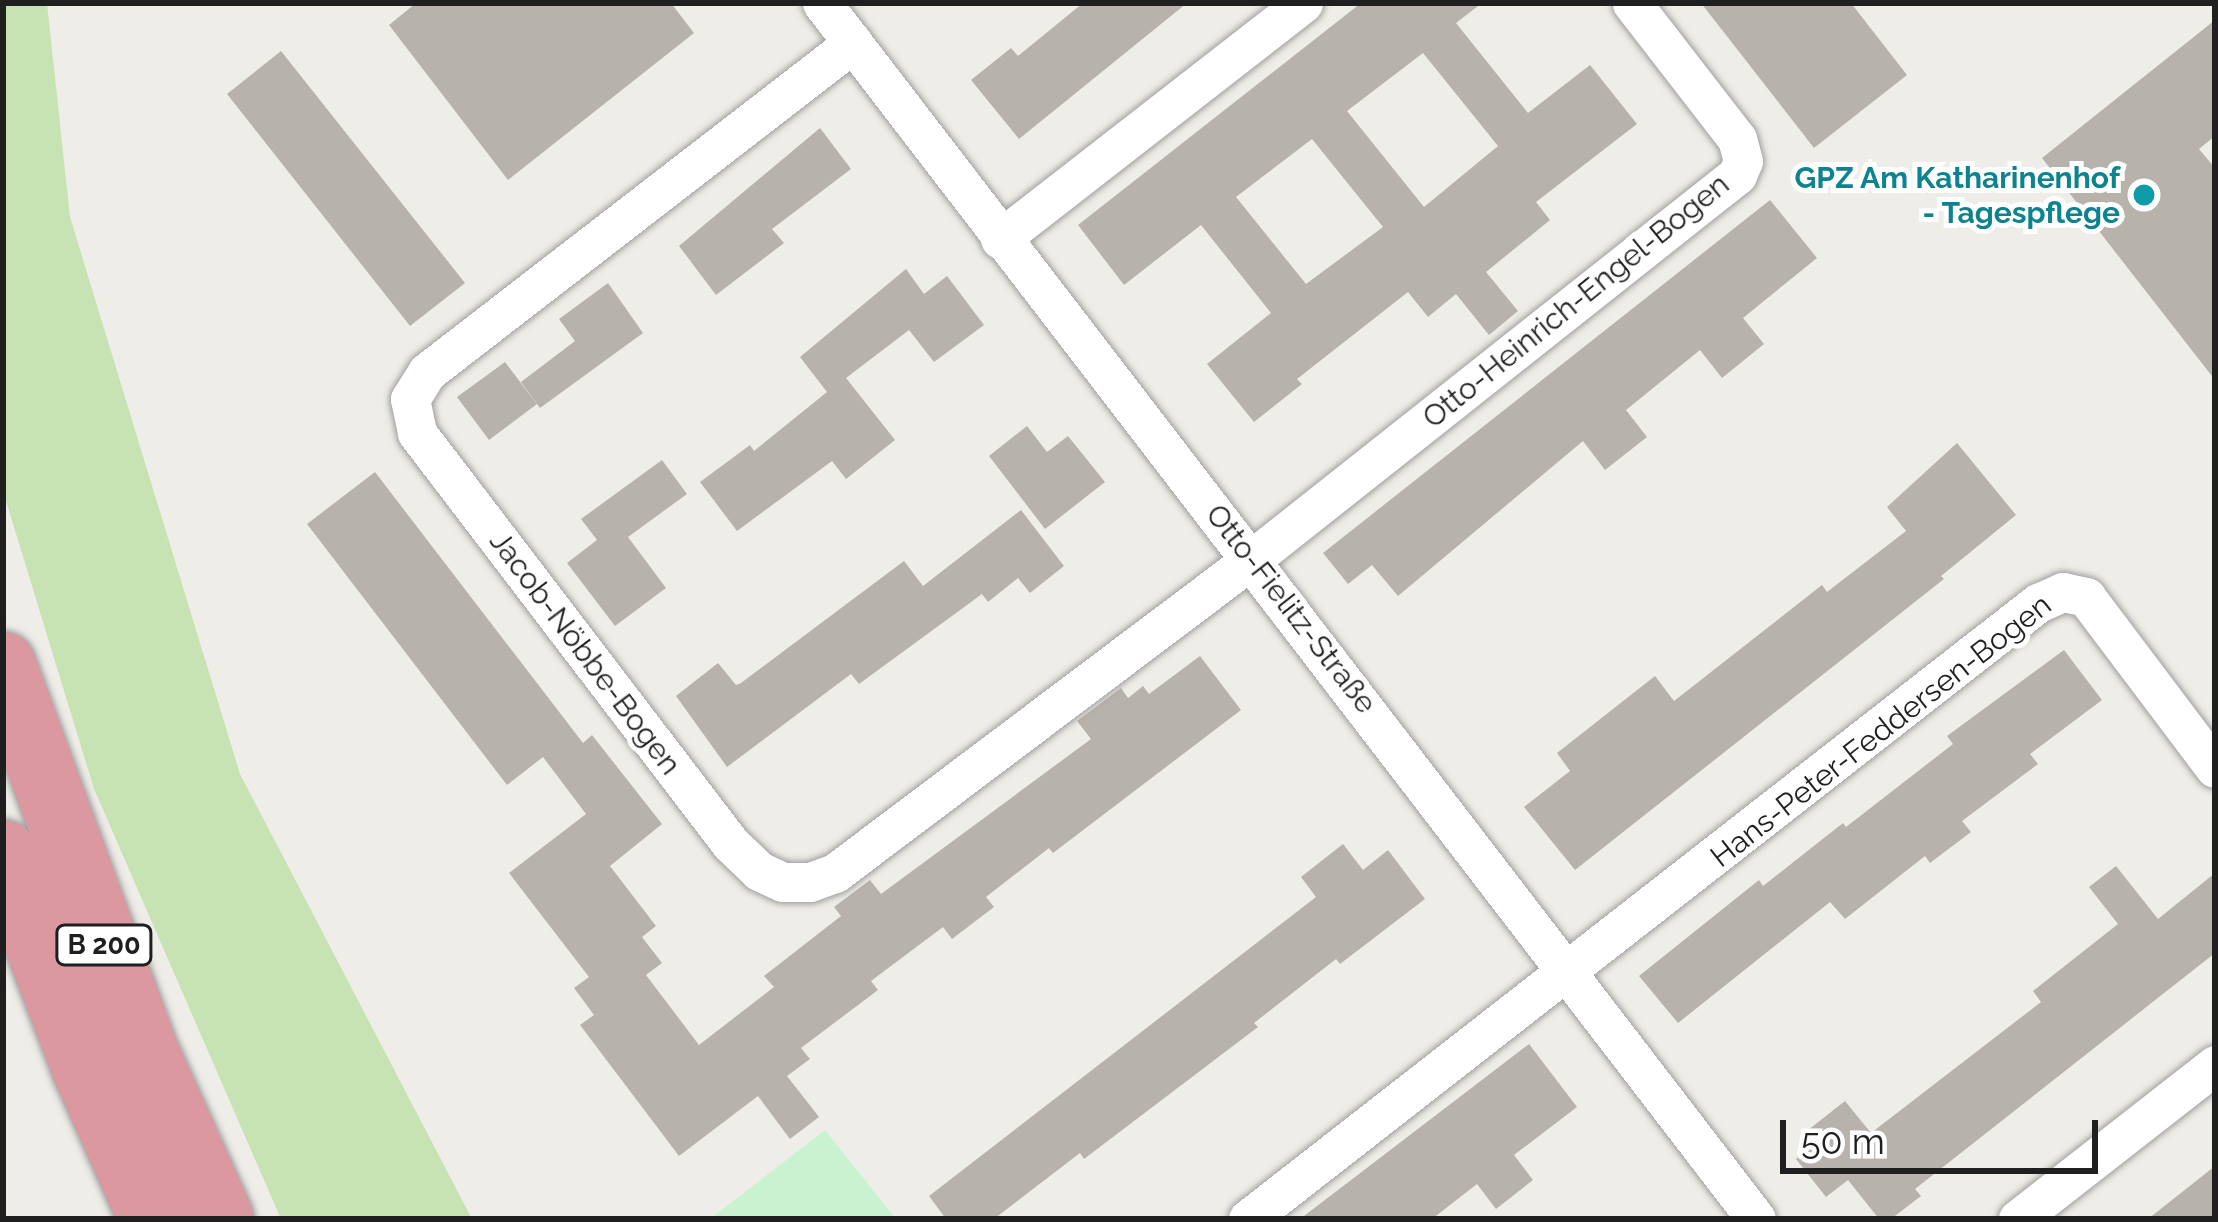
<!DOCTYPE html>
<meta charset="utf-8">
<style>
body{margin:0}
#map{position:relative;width:2218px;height:1222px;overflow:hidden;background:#efede7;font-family:Raleway,sans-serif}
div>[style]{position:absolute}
.grass>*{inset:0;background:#c7e3b3}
.park>*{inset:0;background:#c9f3d0}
.building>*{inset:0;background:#b8b2ad}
.roads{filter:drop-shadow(0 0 3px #a0a0a0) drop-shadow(0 0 3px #a0a0a0)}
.street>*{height:39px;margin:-19.5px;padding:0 19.5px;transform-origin:19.5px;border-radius:19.5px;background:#fff}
.highway>*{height:66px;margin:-33px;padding:0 33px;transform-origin:33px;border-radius:33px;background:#dc98a0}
.dots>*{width:33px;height:33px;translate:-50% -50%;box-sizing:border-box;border:6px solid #fff;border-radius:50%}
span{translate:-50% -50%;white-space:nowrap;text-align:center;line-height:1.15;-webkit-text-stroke:10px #fff;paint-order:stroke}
.shield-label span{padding:3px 9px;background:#fff;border:3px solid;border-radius:9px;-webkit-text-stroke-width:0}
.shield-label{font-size:27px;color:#1f1f1f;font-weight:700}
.culture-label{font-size:30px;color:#0d838f;font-weight:700}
.right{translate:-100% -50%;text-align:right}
.street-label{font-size:30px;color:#1f1f1f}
.frame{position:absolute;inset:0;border:6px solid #1f1f1f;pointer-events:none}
.scale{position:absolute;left:1780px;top:1120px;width:318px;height:54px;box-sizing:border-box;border:6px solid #1f1f1f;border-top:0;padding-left:15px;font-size:36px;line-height:42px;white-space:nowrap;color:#1f1f1f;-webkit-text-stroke:9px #fff;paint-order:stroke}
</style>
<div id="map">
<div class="grass">
<div style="clip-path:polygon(3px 3px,47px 3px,70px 217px,240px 774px,472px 1219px,281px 1219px,94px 789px,3px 491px)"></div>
</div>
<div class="park">
<div style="clip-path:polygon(825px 1130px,896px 1219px,710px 1219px)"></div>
</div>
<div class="building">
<div style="clip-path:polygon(416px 3px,671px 3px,694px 33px,508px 180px,389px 25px)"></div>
<div style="clip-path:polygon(1083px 3px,1187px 3px,1019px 139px,971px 80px,1011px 48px,1018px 56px)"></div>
<div style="clip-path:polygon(evenodd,1361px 3px,1482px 3px,1456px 23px,1528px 113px,1590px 65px,1637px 124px,1536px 202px,1550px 220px,1486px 272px,1518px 311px,1489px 335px,1456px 294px,1428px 317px,1408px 292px,1297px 379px,1302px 384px,1254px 422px,1207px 364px,1271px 313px,1201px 225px,1124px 285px,1078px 225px,1361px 3px,1423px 53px,1498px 146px,1424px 207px,1347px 111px,1423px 53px,1361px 3px,1312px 139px,1383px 227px,1306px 284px,1236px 197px,1312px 139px)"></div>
<div style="clip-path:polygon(1701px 3px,1851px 3px,1907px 75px,1814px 148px)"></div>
<div style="clip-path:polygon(2215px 20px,2215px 136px,2199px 149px,2215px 168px,2215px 380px,2042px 158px)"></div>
<div style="clip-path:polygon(281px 51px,465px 283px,410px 326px,227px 94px)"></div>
<div style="clip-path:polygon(820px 128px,851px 169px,772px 229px,784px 243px,716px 295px,679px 246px)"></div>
<div style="clip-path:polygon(1770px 200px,1817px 258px,1743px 318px,1764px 344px,1722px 378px,1700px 350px,1626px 410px,1647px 437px,1605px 470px,1583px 441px,1398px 596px,1372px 565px,1348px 584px,1323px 553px)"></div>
<div style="clip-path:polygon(906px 269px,924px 294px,947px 276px,984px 325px,934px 362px,909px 330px,846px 378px,895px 440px,846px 479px,832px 461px,737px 531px,700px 482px,750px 445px,754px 451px,827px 392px,800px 357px)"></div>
<div style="clip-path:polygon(608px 283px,643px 333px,540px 408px,521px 382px,575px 341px,559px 319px)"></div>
<div style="clip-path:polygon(505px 362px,537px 404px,489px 440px,457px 397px)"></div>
<div style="clip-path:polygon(1027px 426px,1047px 452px,1068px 436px,1105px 482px,1045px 529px,989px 456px)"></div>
<div style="clip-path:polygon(1957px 443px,2016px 515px,1941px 576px,1944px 579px,1575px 870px,1524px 807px,1570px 771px,1557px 753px,1655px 676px,1674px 701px,1822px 585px,1827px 592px,1906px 531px,1887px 507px)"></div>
<div style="clip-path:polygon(662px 460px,687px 494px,628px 537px,666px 588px,615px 626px,567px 563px,597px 540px,581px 519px)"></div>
<div style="clip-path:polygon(375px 472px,583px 743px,592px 735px,662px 824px,610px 866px,656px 926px,642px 937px,662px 963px,646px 975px,699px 1045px,774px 987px,764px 976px,841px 916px,834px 907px,870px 880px,881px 894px,1091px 739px,1077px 721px,1121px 688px,1128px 698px,1143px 686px,1149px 694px,1200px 656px,1241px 710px,1053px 853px,1049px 848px,986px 897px,994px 907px,952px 939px,943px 927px,871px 981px,878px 990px,801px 1048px,810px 1059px,787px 1076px,819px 1117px,790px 1139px,758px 1096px,679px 1156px,580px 1025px,594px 1015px,574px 988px,589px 977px,509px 873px,586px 814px,543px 757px,507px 785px,307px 524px)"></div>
<div style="clip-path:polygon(1021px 510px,1064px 566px,1030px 593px,1018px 578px,988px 602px,982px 594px,859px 684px,851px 674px,727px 767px,676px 696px,718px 663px,736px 685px,741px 683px,904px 561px,923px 586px)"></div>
<div style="clip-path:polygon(2064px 650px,2102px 700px,2030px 754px,2038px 764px,1962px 821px,1971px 832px,1930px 863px,1925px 856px,1845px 919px,1830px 902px,1678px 1023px,1639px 976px,1759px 880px,1763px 886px,1843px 823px,1846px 827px,1953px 744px,1947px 736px)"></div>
<div style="clip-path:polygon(1343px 844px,1363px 870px,1388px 850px,1425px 899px,1340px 964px,1336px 959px,1254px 1023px,1258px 1027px,1084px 1159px,1080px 1153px,994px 1219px,946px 1219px,929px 1196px,1316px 897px,1301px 877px)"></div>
<div style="clip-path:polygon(2116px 866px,2158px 919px,2215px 873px,2215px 953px,1915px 1189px,1921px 1196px,1891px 1219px,1879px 1219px,1848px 1180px,1826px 1197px,1796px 1159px,1818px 1142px,1808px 1130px,1845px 1101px,1871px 1133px,2041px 1002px,2033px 991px,2118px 924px,2089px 887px)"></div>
<div style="clip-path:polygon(1529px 1044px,1577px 1107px,1514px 1155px,1533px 1180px,1514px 1195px,1496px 1209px,1477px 1184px,1432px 1219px,1300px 1219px)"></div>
<div style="clip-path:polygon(2215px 1166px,2215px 1219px,2148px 1219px)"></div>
</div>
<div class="roads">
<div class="street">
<div style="left:822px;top:3px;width:1533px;rotate:52.47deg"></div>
<div style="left:853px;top:43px;width:538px;rotate:142.32deg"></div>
<div style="left:427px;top:372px;width:32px;rotate:122deg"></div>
<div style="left:410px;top:399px;width:35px;rotate:78deg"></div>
<div style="left:417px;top:433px;width:516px;rotate:52.64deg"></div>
<div style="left:730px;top:843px;width:40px;rotate:44deg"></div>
<div style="left:759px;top:871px;width:26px;rotate:25deg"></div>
<div style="left:783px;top:882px;width:27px"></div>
<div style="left:810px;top:882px;width:27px;rotate:-20deg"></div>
<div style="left:835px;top:873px;width:522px;rotate:-36.98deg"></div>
<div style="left:1252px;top:559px;width:619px;rotate:-38.37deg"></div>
<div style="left:1737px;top:175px;width:15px;rotate:-67deg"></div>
<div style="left:1743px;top:161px;width:23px;rotate:-105deg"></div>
<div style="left:1737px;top:139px;width:172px;rotate:-127.7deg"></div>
<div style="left:1000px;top:239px;width:384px;rotate:-37.9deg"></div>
<div style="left:1248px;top:1219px;width:1002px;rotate:-37.95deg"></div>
<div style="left:2038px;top:603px;width:27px;rotate:-24deg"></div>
<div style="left:2063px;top:592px;width:24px;rotate:12deg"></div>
<div style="left:2086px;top:597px;width:214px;rotate:53deg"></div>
<div style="left:2018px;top:1219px;width:250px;rotate:-38deg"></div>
</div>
<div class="highway">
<div style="left:3px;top:665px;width:411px;rotate:69.8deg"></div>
<div style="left:145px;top:1051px;width:184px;rotate:65.7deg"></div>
<div style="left:3px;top:853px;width:232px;rotate:69.1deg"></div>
<div style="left:86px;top:1070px;width:163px;rotate:66.1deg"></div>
</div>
</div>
<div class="dots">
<div style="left:2144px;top:195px;background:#0f9aa8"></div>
</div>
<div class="shield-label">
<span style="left:104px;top:945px">B 200</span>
</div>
<div class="culture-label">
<span class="right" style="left:2120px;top:195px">GPZ Am Katharinenhof<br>- Tagespflege</span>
</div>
<div class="street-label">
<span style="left:1576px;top:301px;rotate:-39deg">Otto-Heinrich-Engel-Bogen</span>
<span style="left:1291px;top:609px;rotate:52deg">Otto-Fielitz-Straße</span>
<span style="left:585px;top:653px;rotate:53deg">Jacob-Nöbbe-Bogen</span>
<span style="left:1881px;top:731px;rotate:-38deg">Hans-Peter-Feddersen-Bogen</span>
</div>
<div class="frame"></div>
<div class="scale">50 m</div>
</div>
